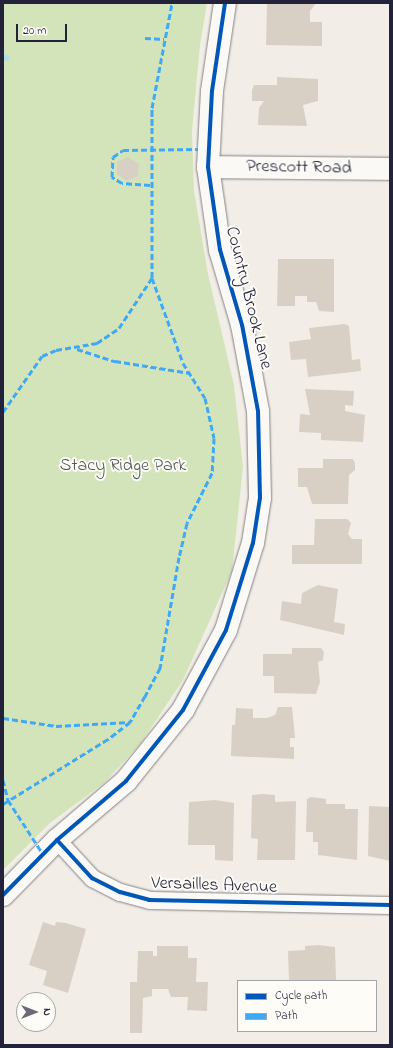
<!DOCTYPE html>
<style>
body{margin:0}
#map{position:relative;width:393px;height:1048px;overflow:hidden;background:#f2eee7;font-family:"Indie Flower",sans-serif}
div>[style]{position:absolute}
.green>*{inset:0;background:#d3e4ba}
.stream>*{height:5px;margin:-2.5px;padding:0 2.5px;transform-origin:2.5px;border-radius:2.5px;background:#abdfeb}
.building>*{inset:0;background:#d8d0c4}
.roads{filter:drop-shadow(0 0 1px #848284) drop-shadow(0 0 1px #848284)}
.minor>*{height:17px;margin:-8.5px;padding:0 8.5px;transform-origin:8.5px;border-radius:8.5px;background:#faf9f6}
.tertiary>*{height:22px;margin:-11px;padding:0 11px;transform-origin:11px;border-radius:11px;background:#faf9f6}
.quiet>*{height:3px;margin-top:-1.5px;transform-origin:0;background:repeating-linear-gradient(90deg,#3fa9f5 0 6px,transparent 0 9px)}
.cycleway>*{height:4px;margin:-2px;padding:0 2px;transform-origin:2px;border-radius:2px;background:#0057b8}
span{translate:-50% -50%;white-space:nowrap;text-align:center;line-height:1.15;-webkit-text-stroke:4px #fdfcf7;paint-order:stroke}
.street-label{font-size:18px;color:#22223b}
.park-label{font-size:18px;color:#505a56}
.frame{position:absolute;inset:0;border:4px solid #22223b;pointer-events:none}
.legend{position:absolute;left:237px;top:980px;width:140px;height:52px;box-sizing:border-box;background:#fdfcf7;border:1px solid #a5a5ac;margin:0;padding:5px 7px;list-style:none;font-size:12px;color:#22223b}
.legend li{display:flex;align-items:center;gap:8px;height:20px}
.legend b{width:20px;border:1px solid #a5a5ac}
.north{position:absolute;left:16px;top:992px;width:40px;height:40px;box-sizing:border-box;background:#fdfcf7;border:1px solid #a5a5ac;border-radius:50%;rotate:90deg;font-size:11px;font-weight:700;line-height:16px;text-align:center;color:#22223b}
.north::after{content:'';display:block;margin:auto;width:14px;height:18px;background:#6b6977;clip-path:polygon(50% 0,100% 100%,50% 72%,0 100%)}
.scale{position:absolute;left:16px;top:24px;width:51px;height:18px;box-sizing:border-box;border:2px solid #22223b;border-top:0;padding-left:5px;font-size:12px;line-height:14px;white-space:nowrap;color:#22223b;-webkit-text-stroke:3px #fdfcf7;paint-order:stroke}
</style>
<div id="map">
<div class="green">
<div style="clip-path:polygon(3px 3px,207px 3px,200px 45px,192px 131px,194px 191px,208px 274px,234px 385px,243px 467px,232px 571px,183px 680px,140px 744px,104px 783px,50px 823px,3px 870px)"></div>
</div>
<div class="stream">
<div style="left:3px;top:56px;width:4px;rotate:27deg"></div>
</div>
<div class="building">
<div style="clip-path:polygon(267px 3px,316px 3px,310px 11px,310px 22px,322px 22px,322px 46px,266px 45px)"></div>
<div style="clip-path:polygon(277px 77px,318px 79px,318px 101px,303px 105px,307px 126px,258px 125px,259px 108px,264px 101px,252px 101px,252px 90px,254px 85px,277px 85px)"></div>
<div style="clip-path:polygon(128px 157px,139px 164px,138px 176px,127px 181px,117px 174px,117px 162px)"></div>
<div style="clip-path:polygon(278px 259px,334px 259px,334px 312px,319px 311px,316px 302px,307px 302px,307px 296px,295px 296px,295px 306px,277px 306px)"></div>
<div style="clip-path:polygon(345px 324px,349px 326px,352px 360px,360px 359px,361px 371px,308px 377px,306px 359px,291px 360px,289px 342px,311px 339px,309px 328px)"></div>
<div style="clip-path:polygon(305px 389px,354px 391px,353px 406px,345px 405px,345px 411px,365px 415px,363px 442px,321px 440px,321px 433px,299px 432px,300px 414px,310px 415px)"></div>
<div style="clip-path:polygon(323px 459px,353px 459px,355px 463px,355px 470px,349px 475px,348px 504px,312px 504px,307px 487px,298px 487px,298px 468px,323px 468px)"></div>
<div style="clip-path:polygon(315px 519px,347px 519px,351px 523px,348px 534px,352px 539px,362px 539px,362px 564px,292px 564px,292px 545px,314px 545px)"></div>
<div style="clip-path:polygon(318px 585px,338px 589px,334px 622px,345px 624px,344px 635px,280px 620px,282px 601px,301px 604px,302px 593px)"></div>
<div style="clip-path:polygon(292px 648px,321px 648px,324px 652px,323px 660px,318px 662px,320px 682px,316px 694px,274px 693px,274px 676px,263px 676px,263px 654px,292px 654px)"></div>
<div style="clip-path:polygon(278px 707px,292px 707px,295px 738px,290px 738px,290px 747px,294px 747px,294px 759px,231px 756px,232px 725px,235px 725px,236px 708px,253px 709px,253px 718px,267px 718px,275px 715px)"></div>
<div style="clip-path:polygon(263px 794px,275px 795px,275px 802px,296px 801px,295px 860px,257px 860px,258px 839px,251px 838px,252px 795px)"></div>
<div style="clip-path:polygon(311px 797px,326px 799px,326px 804px,345px 804px,345px 809px,358px 809px,357px 860px,318px 855px,318px 842px,313px 842px,313px 832px,306px 832px,307px 799px)"></div>
<div style="clip-path:polygon(215px 800px,234px 803px,233px 861px,215px 860px,215px 845px,188px 845px,189px 802px)"></div>
<div style="clip-path:polygon(369px 806px,390px 807px,390px 861px,368px 856px)"></div>
<div style="clip-path:polygon(43px 922px,55px 926px,56px 922px,66px 923px,86px 929px,68px 993px,43px 985px,47px 971px,29px 965px)"></div>
<div style="clip-path:polygon(318px 945px,335px 947px,336px 981px,289px 981px,288px 951px,305px 950px,305px 946px)"></div>
<div style="clip-path:polygon(157px 946px,188px 946px,188px 958px,197px 958px,196px 982px,208px 982px,207px 1011px,187px 1010px,188px 997px,171px 997px,168px 989px,152px 989px,152px 996px,143px 998px,142px 1033px,130px 1033px,130px 982px,137px 982px,138px 951px,153px 951px,153px 956px,157px 956px)"></div>
</div>
<div class="roads">
<div class="minor">
<div style="left:57px;top:840px;width:52px;rotate:47.4deg"></div>
<div style="left:92px;top:878px;width:31px;rotate:27deg"></div>
<div style="left:120px;top:892px;width:30px;rotate:15deg"></div>
<div style="left:149px;top:900px;width:241px;rotate:1.2deg"></div>
</div>
<div class="tertiary">
<div style="left:208px;top:167px;width:182px;rotate:0.6deg"></div>
<div style="left:3px;top:895px;width:77px;rotate:-45.5deg"></div>
<div style="left:57px;top:840px;width:91px;rotate:-40.5deg"></div>
<div style="left:126px;top:781px;width:91px;rotate:-51.2deg"></div>
<div style="left:183px;top:710px;width:91px;rotate:-61.7deg"></div>
<div style="left:226px;top:630px;width:91px;rotate:-72.8deg"></div>
<div style="left:253px;top:543px;width:46px;rotate:-81.2deg"></div>
<div style="left:260px;top:498px;width:87px;rotate:-91.3deg"></div>
<div style="left:258px;top:411px;width:87px;rotate:-100.5deg"></div>
<div style="left:242px;top:325px;width:78px;rotate:-106.3deg"></div>
<div style="left:220px;top:250px;width:84px;rotate:-98.2deg"></div>
<div style="left:208px;top:167px;width:76px;rotate:-87deg"></div>
<div style="left:212px;top:91px;width:89px;rotate:-81.6deg"></div>
</div>
</div>
<div class="quiet">
<div style="left:145px;top:38px;width:19px;rotate:3deg"></div>
<div style="left:150px;top:185px;width:28px;rotate:-176deg"></div>
<div style="left:122px;top:183px;width:12px;rotate:-149deg"></div>
<div style="left:112px;top:177px;width:20px;rotate:-87deg"></div>
<div style="left:113px;top:157px;width:12px;rotate:-35deg"></div>
<div style="left:123px;top:150px;width:75px;rotate:-0.8deg"></div>
<div style="left:152px;top:278px;width:170px;rotate:-90deg"></div>
<div style="left:152px;top:108px;width:107px;rotate:-79.2deg"></div>
<div style="left:77px;top:349px;width:40px;rotate:18deg"></div>
<div style="left:115px;top:361px;width:76px;rotate:9.1deg"></div>
<div style="left:3px;top:412px;width:68px;rotate:-55.1deg"></div>
<div style="left:42px;top:356px;width:15px;rotate:-23deg"></div>
<div style="left:56px;top:350px;width:42px;rotate:-9.7deg"></div>
<div style="left:97px;top:343px;width:27px;rotate:-34deg"></div>
<div style="left:119px;top:328px;width:60px;rotate:-56.6deg"></div>
<div style="left:152px;top:278px;width:90px;rotate:70deg"></div>
<div style="left:183px;top:363px;width:41px;rotate:57.8deg"></div>
<div style="left:205px;top:398px;width:41px;rotate:77.3deg"></div>
<div style="left:214px;top:438px;width:35px;rotate:93deg"></div>
<div style="left:212px;top:473px;width:56px;rotate:116.6deg"></div>
<div style="left:187px;top:523px;width:35px;rotate:103deg"></div>
<div style="left:179px;top:557px;width:113px;rotate:99.7deg"></div>
<div style="left:160px;top:668px;width:32px;rotate:118deg"></div>
<div style="left:145px;top:696px;width:30px;rotate:120deg"></div>
<div style="left:130px;top:722px;width:28px;rotate:142deg"></div>
<div style="left:108px;top:739px;width:123px;rotate:148.2deg"></div>
<div style="left:3px;top:718px;width:54px;rotate:8.6deg"></div>
<div style="left:56px;top:726px;width:74px;rotate:-3.1deg"></div>
<div style="left:3px;top:780px;width:21px;rotate:76deg"></div>
<div style="left:8px;top:800px;width:64px;rotate:57.1deg"></div>
</div>
<div class="cycleway">
<div style="left:57px;top:840px;width:52px;rotate:47.4deg"></div>
<div style="left:92px;top:878px;width:31px;rotate:27deg"></div>
<div style="left:120px;top:892px;width:30px;rotate:15deg"></div>
<div style="left:149px;top:900px;width:241px;rotate:1.2deg"></div>
<div style="left:3px;top:895px;width:77px;rotate:-45.5deg"></div>
<div style="left:57px;top:840px;width:91px;rotate:-40.5deg"></div>
<div style="left:126px;top:781px;width:91px;rotate:-51.2deg"></div>
<div style="left:183px;top:710px;width:91px;rotate:-61.7deg"></div>
<div style="left:226px;top:630px;width:91px;rotate:-72.8deg"></div>
<div style="left:253px;top:543px;width:46px;rotate:-81.2deg"></div>
<div style="left:260px;top:498px;width:87px;rotate:-91.3deg"></div>
<div style="left:258px;top:411px;width:87px;rotate:-100.5deg"></div>
<div style="left:242px;top:325px;width:78px;rotate:-106.3deg"></div>
<div style="left:220px;top:250px;width:84px;rotate:-98.2deg"></div>
<div style="left:208px;top:167px;width:76px;rotate:-87deg"></div>
<div style="left:212px;top:91px;width:89px;rotate:-81.6deg"></div>
</div>
<div class="street-label">
<span style="left:299px;top:168px;rotate:1deg">Prescott Road</span>
<span style="left:248px;top:298px;rotate:76deg">Country Brook Lane</span>
<span style="left:214px;top:886px;rotate:2deg">Versailles Avenue</span>
</div>
<div class="park-label">
<span style="left:123px;top:466px">Stacy Ridge Park</span>
</div>
<div class="frame"></div>
<ul class="legend">
<li><b style="height:5px;background:#0057b8"></b>Cycle path</li>
<li><b style="height:5px;background:#3fa9f5"></b>Path</li>
</ul>
<div class="north">N</div>
<div class="scale">20 m</div>
</div>
